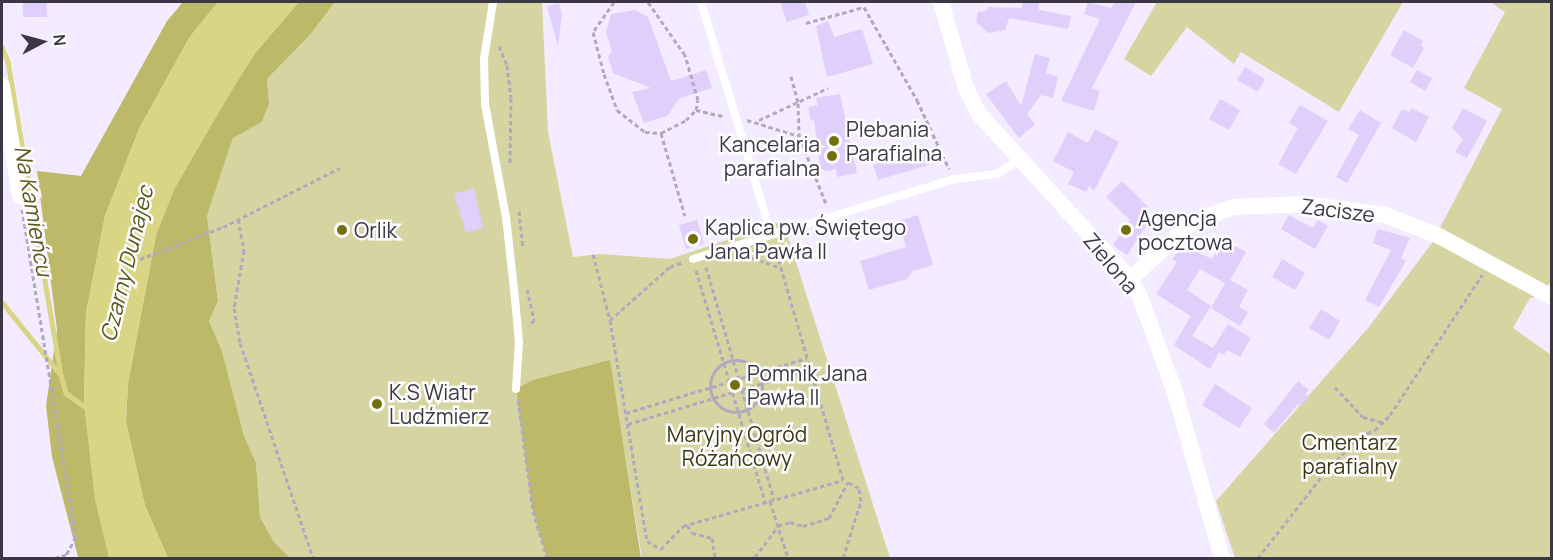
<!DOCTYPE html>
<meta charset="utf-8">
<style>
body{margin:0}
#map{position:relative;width:1553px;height:560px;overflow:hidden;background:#f3ebff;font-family:Manrope,sans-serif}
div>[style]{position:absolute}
.green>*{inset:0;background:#d6d5a2}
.forest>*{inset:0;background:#bcb968}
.water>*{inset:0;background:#d8d684}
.stream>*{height:4.5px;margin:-2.25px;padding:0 2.25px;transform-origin:2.25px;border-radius:2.25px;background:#d8d684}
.building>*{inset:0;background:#e0cffb}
.path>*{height:3px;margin-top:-1.5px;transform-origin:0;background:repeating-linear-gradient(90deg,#b1aabc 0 4.5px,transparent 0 7.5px)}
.path>.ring{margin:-1.5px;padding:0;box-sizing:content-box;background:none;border:3px solid #b1aabc;border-radius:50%}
.service>*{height:8px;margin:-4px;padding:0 4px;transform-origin:4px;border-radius:4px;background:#fff}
.minor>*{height:16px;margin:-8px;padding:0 8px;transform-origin:8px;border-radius:8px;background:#fff}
.dots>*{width:16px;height:16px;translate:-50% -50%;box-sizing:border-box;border:3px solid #fcfcfc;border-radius:50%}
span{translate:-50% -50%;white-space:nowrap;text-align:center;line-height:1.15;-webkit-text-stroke:5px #fcfcfc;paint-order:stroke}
.poi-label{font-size:21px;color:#3c3744}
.left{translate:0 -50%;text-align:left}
.right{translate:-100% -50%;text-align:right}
.street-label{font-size:21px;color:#3c3744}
.park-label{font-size:21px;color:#383613}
.water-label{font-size:22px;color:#5a571b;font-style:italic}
.frame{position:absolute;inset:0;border:3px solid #3c3744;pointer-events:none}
.north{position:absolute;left:12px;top:12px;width:60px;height:60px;-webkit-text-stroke:4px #fcfcfc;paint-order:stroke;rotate:84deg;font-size:16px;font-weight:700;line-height:24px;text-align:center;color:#3c3744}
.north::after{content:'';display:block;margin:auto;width:21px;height:27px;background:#3c3744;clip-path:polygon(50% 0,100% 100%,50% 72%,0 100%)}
</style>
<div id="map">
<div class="green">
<div style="clip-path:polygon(335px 2px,542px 2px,548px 132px,573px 257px,600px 254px,670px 259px,783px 221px,890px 558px,642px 558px,609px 360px,550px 558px,290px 558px,274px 542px,260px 517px,256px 463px,244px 436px,222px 351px,209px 321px,218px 301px,207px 216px,233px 138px,262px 122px,269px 104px,267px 79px,310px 35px)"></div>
<div style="clip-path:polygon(1157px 2px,1403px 2px,1339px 112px,1241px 52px,1234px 64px,1187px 27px,1151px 76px,1124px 59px)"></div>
<div style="clip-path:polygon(1490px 2px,1551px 2px,1551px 281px,1541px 296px,1530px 298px,1513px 328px,1551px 355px,1551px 558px,1235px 558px,1216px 501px,1368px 328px,1432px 243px,1502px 109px,1464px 88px,1505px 12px)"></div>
</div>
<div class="forest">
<div style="clip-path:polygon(183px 2px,218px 2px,189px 38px,139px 129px,105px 216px,86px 313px,84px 405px,109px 558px,75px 558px,78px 557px,52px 457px,46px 406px,57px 330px,37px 171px,81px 176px,167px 21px)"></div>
<div style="clip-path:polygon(299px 2px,335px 2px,310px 35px,267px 79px,269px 104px,262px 122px,233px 138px,207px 216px,218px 301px,209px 321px,222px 351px,244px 436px,256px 463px,260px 517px,274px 542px,290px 558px,168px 558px,145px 506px,126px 422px,128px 383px,156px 235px,174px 188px,233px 88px,255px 53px)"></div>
<div style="clip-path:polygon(610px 360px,641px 558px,547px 558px,533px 511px,516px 389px,533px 380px)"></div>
</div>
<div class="water">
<div style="clip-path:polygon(218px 2px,299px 2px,255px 53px,233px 88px,175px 188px,156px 235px,128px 383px,126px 422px,145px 506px,168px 558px,109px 558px,95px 500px,84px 405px,86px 313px,105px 216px,139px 129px,189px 38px)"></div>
</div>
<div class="stream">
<div style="left:2px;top:47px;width:16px;rotate:68deg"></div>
<div style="left:8px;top:62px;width:317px;rotate:80.4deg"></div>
<div style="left:2px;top:302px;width:94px;rotate:51.1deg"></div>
<div style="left:61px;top:375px;width:19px;rotate:74deg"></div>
<div style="left:66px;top:393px;width:26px;rotate:36deg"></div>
</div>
<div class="building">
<div style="clip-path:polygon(23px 2px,47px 2px,47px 17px,23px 17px)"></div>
<div style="clip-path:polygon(780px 2px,805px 2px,809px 15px,787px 22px)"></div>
<div style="clip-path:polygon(1022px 2px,1039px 2px,1039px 10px,1071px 16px,1068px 29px,1009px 18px,1005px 30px,988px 33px,976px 22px,978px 12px,987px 11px,988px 7px,1022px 8px)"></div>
<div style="clip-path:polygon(1088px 2px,1111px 8px,1114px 2px,1136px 2px,1092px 88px,1100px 91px,1094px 111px,1061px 101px,1100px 19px,1084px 14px)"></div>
<div style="clip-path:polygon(559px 3px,562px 14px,558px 46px,547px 6px)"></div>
<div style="clip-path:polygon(635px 10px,648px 17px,671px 81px,706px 70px,712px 88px,680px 98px,667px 116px,644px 123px,632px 92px,651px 88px,613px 73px,608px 57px,612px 51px,606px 32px,611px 14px)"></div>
<div style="clip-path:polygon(828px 21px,834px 37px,862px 29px,873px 64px,827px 77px,816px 26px)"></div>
<div style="clip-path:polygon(1404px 30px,1423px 41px,1421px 45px,1424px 48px,1413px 68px,1390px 55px)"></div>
<div style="clip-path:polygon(1035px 54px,1050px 58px,1046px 73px,1058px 77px,1053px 98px,1041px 95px,1027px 114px,1035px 124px,1019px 138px,986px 94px,1006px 81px,1021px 106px)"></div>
<div style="clip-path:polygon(1245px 67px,1265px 79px,1258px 92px,1237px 80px)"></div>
<div style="clip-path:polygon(1417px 70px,1432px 78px,1425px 91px,1410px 82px)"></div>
<div style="clip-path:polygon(840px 94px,857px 173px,837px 177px,836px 169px,821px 172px,814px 120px,811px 121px,808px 107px,818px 105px,816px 98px)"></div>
<div style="clip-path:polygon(1220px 99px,1240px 110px,1229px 130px,1209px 119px)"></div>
<div style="clip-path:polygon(1300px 105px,1328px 121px,1296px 174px,1278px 164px,1298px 128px,1289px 123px)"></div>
<div style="clip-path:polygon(1412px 108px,1429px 117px,1416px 142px,1392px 128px,1402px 109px,1409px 112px)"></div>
<div style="clip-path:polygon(1463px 108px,1487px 121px,1467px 158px,1455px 152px,1463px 139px,1452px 128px)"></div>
<div style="clip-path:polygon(1360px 110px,1381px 123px,1347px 183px,1336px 177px,1359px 135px,1348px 129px)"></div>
<div style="clip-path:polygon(1095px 129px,1119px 142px,1094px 191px,1089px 186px,1086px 192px,1068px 184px,1074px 172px,1053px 161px,1068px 132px,1088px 143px)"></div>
<div style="clip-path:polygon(925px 150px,929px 165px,878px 180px,873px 165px)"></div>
<div style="clip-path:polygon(1122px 181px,1148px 207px,1145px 211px,1150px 220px,1127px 255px,1113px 245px,1130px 220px,1106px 197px)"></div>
<div style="clip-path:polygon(474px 188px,483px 228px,466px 233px,454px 194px)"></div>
<div style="clip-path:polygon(918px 215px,933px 265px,913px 271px,907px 279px,869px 290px,860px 261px,906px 247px,899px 221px)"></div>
<div style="clip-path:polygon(1289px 215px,1313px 228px,1318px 220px,1328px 226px,1315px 249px,1281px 229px)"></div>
<div style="clip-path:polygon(697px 220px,704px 244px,686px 249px,679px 225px)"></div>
<div style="clip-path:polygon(1378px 229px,1410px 238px,1401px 258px,1406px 261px,1379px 307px,1365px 300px,1391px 250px,1373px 243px)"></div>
<div style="clip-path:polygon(1223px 240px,1246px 252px,1230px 280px,1248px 290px,1239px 307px,1248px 312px,1240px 326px,1211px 308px,1225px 283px,1200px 269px,1187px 290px,1211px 306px,1192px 336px,1213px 348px,1228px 324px,1251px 338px,1240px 357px,1227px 350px,1224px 355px,1219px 352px,1210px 369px,1174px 345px,1191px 316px,1156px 294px,1177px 262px,1172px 259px,1183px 246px,1212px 259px)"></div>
<div style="clip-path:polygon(1282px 259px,1305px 273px,1295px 290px,1272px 277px)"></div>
<div style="clip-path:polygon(1321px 309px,1340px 321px,1329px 340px,1309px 328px)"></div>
<div style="clip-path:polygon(1298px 381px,1309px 390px,1305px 394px,1309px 397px,1301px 406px,1298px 404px,1274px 433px,1264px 424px)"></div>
<div style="clip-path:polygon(1215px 384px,1252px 408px,1239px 428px,1202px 405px)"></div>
</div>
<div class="path">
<div style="left:614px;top:2px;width:37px;rotate:125deg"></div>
<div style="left:593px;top:32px;width:43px;rotate:75.3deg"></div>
<div style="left:604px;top:74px;width:38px;rotate:70deg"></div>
<div style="left:617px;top:110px;width:36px;rotate:38deg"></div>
<div style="left:645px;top:132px;width:16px;rotate:4deg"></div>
<div style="left:661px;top:133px;width:28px;rotate:-27deg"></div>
<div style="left:686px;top:120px;width:14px;rotate:-45deg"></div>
<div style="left:696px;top:110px;width:10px;rotate:-79deg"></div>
<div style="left:698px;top:100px;width:47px;rotate:-106.1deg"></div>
<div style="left:685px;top:55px;width:65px;rotate:-124.9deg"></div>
<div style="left:806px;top:23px;width:60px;rotate:-15.4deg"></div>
<div style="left:864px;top:7px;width:107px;rotate:60.3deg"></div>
<div style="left:917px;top:100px;width:76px;rotate:65.1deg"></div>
<div style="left:499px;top:46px;width:21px;rotate:67deg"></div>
<div style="left:507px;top:65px;width:33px;rotate:83deg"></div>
<div style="left:511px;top:98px;width:66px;rotate:90.9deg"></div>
<div style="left:791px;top:76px;width:28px;rotate:75deg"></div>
<div style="left:798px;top:103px;width:33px;rotate:88deg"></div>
<div style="left:799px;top:136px;width:75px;rotate:68.2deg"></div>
<div style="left:696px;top:110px;width:28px;rotate:13deg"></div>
<div style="left:747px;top:120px;width:54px;rotate:17.1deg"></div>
<div style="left:759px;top:120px;width:76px;rotate:-24.9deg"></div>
<div style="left:661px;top:133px;width:86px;rotate:73.9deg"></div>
<div style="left:22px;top:209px;width:332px;rotate:80.7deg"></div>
<div style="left:76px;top:537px;width:21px;rotate:119deg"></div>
<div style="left:66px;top:555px;width:12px;rotate:166deg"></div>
<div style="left:519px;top:211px;width:38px;rotate:84deg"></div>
<div style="left:238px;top:219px;width:32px;rotate:79deg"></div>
<div style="left:244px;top:250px;width:59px;rotate:99.8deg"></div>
<div style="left:234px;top:308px;width:36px;rotate:80deg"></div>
<div style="left:240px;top:343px;width:227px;rotate:71.2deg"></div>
<div style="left:593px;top:254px;width:68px;rotate:75.6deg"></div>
<div style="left:610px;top:320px;width:224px;rotate:80.5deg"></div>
<div style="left:647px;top:541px;width:16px;rotate:30deg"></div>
<div style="left:661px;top:549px;width:32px;rotate:-46deg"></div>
<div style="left:683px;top:526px;width:166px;rotate:-16deg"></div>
<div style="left:843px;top:480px;width:246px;rotate:-106.3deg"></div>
<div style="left:745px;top:255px;width:37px;rotate:20deg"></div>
<div style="left:140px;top:259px;width:89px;rotate:-21.1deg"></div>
<div style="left:223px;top:227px;width:131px;rotate:-26.8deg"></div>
<div style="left:706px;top:267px;width:242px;rotate:73.7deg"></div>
<div style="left:696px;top:270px;width:242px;rotate:73.4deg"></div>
<div style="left:527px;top:289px;width:32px;rotate:77deg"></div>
<div style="left:534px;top:320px;width:8px;rotate:135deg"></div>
<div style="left:610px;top:320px;width:80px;rotate:-41.5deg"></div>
<div style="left:670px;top:267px;width:14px;rotate:-21deg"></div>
<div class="ring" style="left:710px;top:360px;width:49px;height:49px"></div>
<div style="left:1335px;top:387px;width:41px;rotate:47deg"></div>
<div style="left:1363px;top:417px;width:20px;rotate:15deg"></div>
<div style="left:518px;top:400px;width:112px;rotate:82.3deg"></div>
<div style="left:533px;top:511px;width:49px;rotate:73.4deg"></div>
<div style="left:626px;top:413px;width:189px;rotate:-16.9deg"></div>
<div style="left:628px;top:424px;width:190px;rotate:-16.8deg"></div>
<div style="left:770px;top:501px;width:60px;rotate:72.5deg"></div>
<div style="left:687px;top:525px;width:9px;rotate:58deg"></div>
<div style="left:692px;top:533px;width:21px;rotate:14deg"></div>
<div style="left:712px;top:538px;width:20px;rotate:81deg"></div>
<div style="left:749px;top:558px;width:6px;rotate:-9deg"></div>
<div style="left:755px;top:557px;width:39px;rotate:-53deg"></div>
<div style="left:778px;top:526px;width:13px;rotate:-18deg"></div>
<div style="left:790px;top:522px;width:14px;rotate:17deg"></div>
<div style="left:803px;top:526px;width:27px;rotate:-17deg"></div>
<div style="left:829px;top:518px;width:41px;rotate:-62.2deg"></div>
<div style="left:843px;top:558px;width:60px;rotate:-72.5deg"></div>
<div style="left:861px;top:501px;width:13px;rotate:-99deg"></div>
<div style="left:859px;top:488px;width:13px;rotate:-151deg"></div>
<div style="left:1258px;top:558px;width:110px;rotate:-52deg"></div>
<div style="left:1326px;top:471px;width:49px;rotate:-45.8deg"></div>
<div style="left:1360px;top:436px;width:16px;rotate:-22deg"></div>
<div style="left:1375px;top:430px;width:21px;rotate:-45deg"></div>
<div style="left:1390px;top:415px;width:168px;rotate:-56.7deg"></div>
</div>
<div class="service">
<div style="left:493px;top:2px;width:58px;rotate:99deg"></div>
<div style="left:484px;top:59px;width:45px;rotate:88.7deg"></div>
<div style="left:485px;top:104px;width:115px;rotate:79.5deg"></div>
<div style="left:506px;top:217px;width:82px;rotate:83.7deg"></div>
<div style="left:515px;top:299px;width:43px;rotate:84.7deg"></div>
<div style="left:519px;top:342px;width:47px;rotate:93.7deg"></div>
<div style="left:701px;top:2px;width:242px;rotate:73.2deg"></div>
<div style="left:693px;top:259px;width:273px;rotate:-17deg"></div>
<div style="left:954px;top:179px;width:43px;rotate:-6.6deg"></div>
<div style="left:997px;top:174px;width:26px;rotate:-32deg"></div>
</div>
<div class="minor">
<div style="left:941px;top:2px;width:90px;rotate:73.8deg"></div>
<div style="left:966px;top:88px;width:28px;rotate:64deg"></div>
<div style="left:978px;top:113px;width:225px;rotate:47.5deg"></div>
<div style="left:1130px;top:279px;width:21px;rotate:61deg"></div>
<div style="left:1140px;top:297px;width:101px;rotate:69.8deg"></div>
<div style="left:1175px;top:392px;width:173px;rotate:74.2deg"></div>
<div style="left:2px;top:86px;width:111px;rotate:80.7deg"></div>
<div style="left:1130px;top:279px;width:86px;rotate:-42.2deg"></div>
<div style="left:1194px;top:221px;width:41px;rotate:-19.7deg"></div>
<div style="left:1233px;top:207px;width:72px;rotate:-2.4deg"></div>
<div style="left:1305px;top:204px;width:81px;rotate:7.8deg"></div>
<div style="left:1385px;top:215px;width:58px;rotate:21.3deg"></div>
<div style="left:1439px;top:236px;width:128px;rotate:28.4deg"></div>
</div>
<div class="dots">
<div style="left:834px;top:141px;background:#736f10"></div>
<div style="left:832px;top:156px;background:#736f10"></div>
<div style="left:342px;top:230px;background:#736f10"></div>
<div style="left:1126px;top:230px;background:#736f10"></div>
<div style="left:693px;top:239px;background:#736f10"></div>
<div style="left:735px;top:385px;background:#736f10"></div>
<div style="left:377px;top:404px;background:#736f10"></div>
</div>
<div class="poi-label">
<span class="left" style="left:846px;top:141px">Plebania<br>Parafialna</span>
<span class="right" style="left:820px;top:156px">Kancelaria<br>parafialna</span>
<span class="left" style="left:1138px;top:230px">Agencja<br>pocztowa</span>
<span class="left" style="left:705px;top:239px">Kaplica pw. Świętego<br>Jana Pawła II</span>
<span class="left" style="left:354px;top:230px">Orlik</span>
<span class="left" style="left:747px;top:385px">Pomnik Jana<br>Pawła II</span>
<span class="left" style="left:389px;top:404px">K.S Wiatr<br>Ludźmierz</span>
</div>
<div class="street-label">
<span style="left:1338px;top:210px;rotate:7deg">Zacisze</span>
<span style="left:1111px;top:263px;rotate:50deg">Zielona</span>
</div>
<div class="park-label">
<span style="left:737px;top:446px">Maryjny Ogród<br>Różańcowy</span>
<span style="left:1350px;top:454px">Cmentarz<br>parafialny</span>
</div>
<div class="water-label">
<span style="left:33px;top:211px;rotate:80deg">Na Kamieńcu</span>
<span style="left:127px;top:264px;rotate:-76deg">Czarny Dunajec</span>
</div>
<div class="frame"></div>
<div class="north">N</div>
</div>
